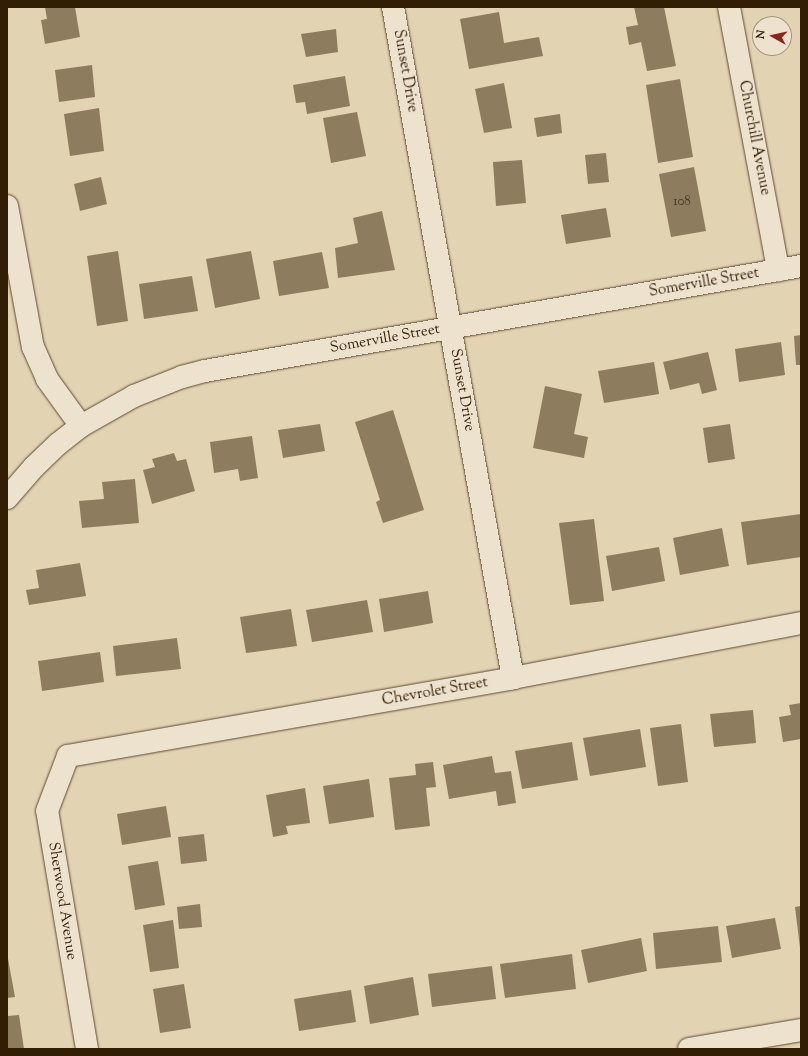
<!DOCTYPE html>
<style>
body{margin:0}
#map{position:relative;width:808px;height:1056px;overflow:hidden;background:#e2d3b3;font-family:"Sorts Mill Goudy",serif}
div>[style]{position:absolute}
.building>*{inset:0;background:#8e7c5f}
.roads{filter:drop-shadow(0 0 1px #5e4b30) drop-shadow(0 0 1px #5e4b30)}
.street>*{height:22px;margin:-11px;padding:0 11px;transform-origin:11px;border-radius:11px;background:#ece2ce}
.secondary>*{height:22px;margin:-11px;padding:0 11px;transform-origin:11px;border-radius:11px;background:#ece2ce}
span{translate:-50% -50%;white-space:nowrap;text-align:center;line-height:1.15;-webkit-text-stroke:3px #ece2ce;paint-order:stroke}
.number-label{font-size:13px;color:#49361b}
.number-label span{-webkit-text-stroke-width:0}
.street-label{font-size:15px;color:#321e04}
.frame{position:absolute;inset:0;border:8px solid #321e04;pointer-events:none}
.north{position:absolute;left:752px;top:16px;width:40px;height:40px;box-sizing:border-box;background:#ece2ce;border:1px solid #a2947d;border-radius:50%;rotate:278deg;font-size:11px;font-weight:700;line-height:16px;text-align:center;color:#321e04}
.north::after{content:'';display:block;margin:auto;width:14px;height:18px;background:#8f2418;clip-path:polygon(50% 0,100% 100%,50% 72%,0 100%)}
</style>
<div id="map">
<div class="building">
<div style="clip-path:polygon(45px 7px,75px 7px,80px 37px,45px 44px,41px 20px,47px 19px)"></div>
<div style="clip-path:polygon(634px 7px,664px 7px,676px 66px,647px 71px,641px 42px,629px 45px,626px 27px,638px 25px)"></div>
<div style="clip-path:polygon(499px 12px,504px 43px,539px 37px,543px 56px,469px 69px,460px 19px)"></div>
<div style="clip-path:polygon(336px 29px,338px 52px,306px 57px,301px 34px)"></div>
<div style="clip-path:polygon(92px 65px,95px 97px,59px 102px,55px 70px)"></div>
<div style="clip-path:polygon(345px 76px,350px 106px,307px 114px,305px 102px,296px 103px,293px 85px)"></div>
<div style="clip-path:polygon(680px 79px,693px 157px,658px 163px,646px 85px)"></div>
<div style="clip-path:polygon(504px 83px,512px 128px,484px 133px,475px 89px)"></div>
<div style="clip-path:polygon(99px 108px,104px 151px,70px 156px,64px 114px)"></div>
<div style="clip-path:polygon(357px 112px,366px 156px,331px 163px,323px 118px)"></div>
<div style="clip-path:polygon(560px 114px,562px 133px,537px 137px,534px 118px)"></div>
<div style="clip-path:polygon(606px 153px,609px 182px,588px 184px,585px 155px)"></div>
<div style="clip-path:polygon(522px 160px,526px 203px,496px 206px,493px 162px)"></div>
<div style="clip-path:polygon(694px 167px,706px 231px,671px 237px,659px 174px)"></div>
<div style="clip-path:polygon(101px 177px,107px 204px,80px 211px,74px 184px)"></div>
<div style="clip-path:polygon(606px 208px,611px 237px,566px 244px,561px 215px)"></div>
<div style="clip-path:polygon(382px 211px,395px 270px,338px 278px,335px 248px,358px 243px,353px 218px)"></div>
<div style="clip-path:polygon(118px 251px,128px 321px,97px 326px,87px 256px)"></div>
<div style="clip-path:polygon(251px 251px,260px 299px,215px 308px,206px 259px)"></div>
<div style="clip-path:polygon(322px 252px,329px 288px,279px 296px,273px 261px)"></div>
<div style="clip-path:polygon(192px 276px,198px 311px,144px 319px,139px 284px)"></div>
<div style="clip-path:polygon(801px 335px,801px 365px,796px 365px,794px 336px)"></div>
<div style="clip-path:polygon(781px 342px,785px 375px,739px 382px,735px 349px)"></div>
<div style="clip-path:polygon(708px 352px,717px 390px,702px 394px,699px 383px,670px 390px,663px 362px)"></div>
<div style="clip-path:polygon(654px 362px,659px 394px,604px 403px,598px 371px)"></div>
<div style="clip-path:polygon(545px 386px,582px 394px,574px 434px,588px 437px,584px 458px,533px 448px)"></div>
<div style="clip-path:polygon(393px 410px,424px 510px,383px 523px,376px 502px,380px 500px,355px 422px)"></div>
<div style="clip-path:polygon(320px 424px,325px 451px,283px 458px,278px 430px)"></div>
<div style="clip-path:polygon(730px 424px,735px 459px,708px 463px,703px 428px)"></div>
<div style="clip-path:polygon(252px 436px,258px 478px,240px 481px,238px 469px,214px 473px,210px 442px)"></div>
<div style="clip-path:polygon(174px 453px,177px 461px,186px 459px,195px 491px,152px 504px,143px 470px,155px 467px,152px 459px)"></div>
<div style="clip-path:polygon(135px 479px,139px 523px,82px 528px,79px 501px,104px 499px,102px 482px)"></div>
<div style="clip-path:polygon(801px 514px,801px 557px,747px 565px,741px 522px)"></div>
<div style="clip-path:polygon(594px 519px,604px 601px,570px 605px,559px 523px)"></div>
<div style="clip-path:polygon(722px 528px,729px 566px,680px 575px,673px 538px)"></div>
<div style="clip-path:polygon(659px 547px,665px 581px,612px 591px,606px 556px)"></div>
<div style="clip-path:polygon(80px 563px,86px 596px,29px 605px,26px 590px,39px 588px,36px 570px)"></div>
<div style="clip-path:polygon(428px 591px,433px 623px,384px 632px,379px 599px)"></div>
<div style="clip-path:polygon(367px 600px,373px 632px,312px 642px,306px 610px)"></div>
<div style="clip-path:polygon(291px 609px,297px 646px,246px 653px,240px 617px)"></div>
<div style="clip-path:polygon(177px 638px,181px 669px,116px 676px,113px 646px)"></div>
<div style="clip-path:polygon(100px 652px,104px 682px,42px 691px,38px 661px)"></div>
<div style="clip-path:polygon(801px 703px,801px 739px,783px 742px,779px 717px,791px 715px,789px 705px)"></div>
<div style="clip-path:polygon(753px 710px,756px 743px,714px 747px,710px 714px)"></div>
<div style="clip-path:polygon(681px 724px,688px 782px,658px 786px,650px 728px)"></div>
<div style="clip-path:polygon(640px 729px,646px 767px,590px 776px,583px 738px)"></div>
<div style="clip-path:polygon(572px 742px,578px 780px,522px 789px,515px 751px)"></div>
<div style="clip-path:polygon(492px 756px,495px 773px,511px 771px,516px 803px,498px 806px,496px 791px,449px 799px,443px 765px)"></div>
<div style="clip-path:polygon(433px 762px,436px 787px,426px 788px,430px 826px,395px 830px,389px 778px,416px 775px,415px 764px)"></div>
<div style="clip-path:polygon(369px 779px,374px 817px,329px 824px,323px 786px)"></div>
<div style="clip-path:polygon(305px 788px,310px 823px,286px 826px,288px 834px,273px 837px,266px 795px)"></div>
<div style="clip-path:polygon(166px 806px,171px 837px,122px 845px,117px 814px)"></div>
<div style="clip-path:polygon(204px 834px,207px 861px,181px 864px,178px 837px)"></div>
<div style="clip-path:polygon(158px 861px,165px 905px,135px 910px,128px 866px)"></div>
<div style="clip-path:polygon(200px 904px,202px 927px,179px 929px,177px 907px)"></div>
<div style="clip-path:polygon(801px 906px,801px 948px,800px 948px,795px 907px)"></div>
<div style="clip-path:polygon(775px 918px,781px 949px,732px 958px,726px 926px)"></div>
<div style="clip-path:polygon(173px 920px,179px 968px,150px 972px,143px 925px)"></div>
<div style="clip-path:polygon(718px 926px,722px 962px,656px 969px,653px 933px)"></div>
<div style="clip-path:polygon(641px 938px,647px 971px,588px 983px,581px 950px)"></div>
<div style="clip-path:polygon(7px 953px,15px 997px,7px 998px)"></div>
<div style="clip-path:polygon(572px 954px,576px 989px,505px 998px,500px 964px)"></div>
<div style="clip-path:polygon(492px 966px,496px 999px,432px 1007px,428px 974px)"></div>
<div style="clip-path:polygon(413px 977px,419px 1015px,370px 1024px,364px 986px)"></div>
<div style="clip-path:polygon(184px 984px,191px 1028px,160px 1033px,153px 989px)"></div>
<div style="clip-path:polygon(351px 990px,356px 1022px,299px 1031px,294px 999px)"></div>
<div style="clip-path:polygon(19px 1015px,24px 1049px,7px 1049px,7px 1016px)"></div>
</div>
<div class="roads">
<div class="street">
<div style="left:393px;top:7px;width:682px;rotate:79.86deg"></div>
<div style="left:729px;top:7px;width:268px;rotate:79.4deg"></div>
<div style="left:7px;top:206px;width:143px;rotate:79.6deg"></div>
<div style="left:33px;top:347px;width:35px;rotate:66deg"></div>
<div style="left:47px;top:379px;width:58px;rotate:54.1deg"></div>
<div style="left:87px;top:1049px;width:241px;rotate:-99.5deg"></div>
<div style="left:47px;top:811px;width:59px;rotate:-69.1deg"></div>
<div style="left:68px;top:756px;width:452px;rotate:-9.9deg"></div>
<div style="left:513px;top:678px;width:293px;rotate:-10.8deg"></div>
<div style="left:689px;top:1049px;width:114px;rotate:-9.6deg"></div>
</div>
<div class="secondary">
<div style="left:7px;top:498px;width:41px;rotate:-48.9deg"></div>
<div style="left:34px;top:467px;width:33px;rotate:-44deg"></div>
<div style="left:58px;top:444px;width:29px;rotate:-38deg"></div>
<div style="left:81px;top:426px;width:61px;rotate:-29.5deg"></div>
<div style="left:134px;top:396px;width:52px;rotate:-21.6deg"></div>
<div style="left:182px;top:377px;width:24px;rotate:-15deg"></div>
<div style="left:205px;top:371px;width:605px;rotate:-9.99deg"></div>
</div>
</div>
<div class="number-label">
<span style="left:682px;top:202px">108</span>
</div>
<div class="street-label">
<span style="left:405px;top:71px;rotate:80deg">Sunset Drive</span>
<span style="left:754px;top:138px;rotate:79deg">Churchill Avenue</span>
<span style="left:704px;top:283px;rotate:-10deg">Somerville Street</span>
<span style="left:385px;top:339px;rotate:-10deg">Somerville Street</span>
<span style="left:462px;top:390px;rotate:80deg">Sunset Drive</span>
<span style="left:435px;top:692px;rotate:-10deg">Chevrolet Street</span>
<span style="left:62px;top:901px;rotate:81deg">Sherwood Avenue</span>
</div>
<div class="frame"></div>
<div class="north">N</div>
</div>
